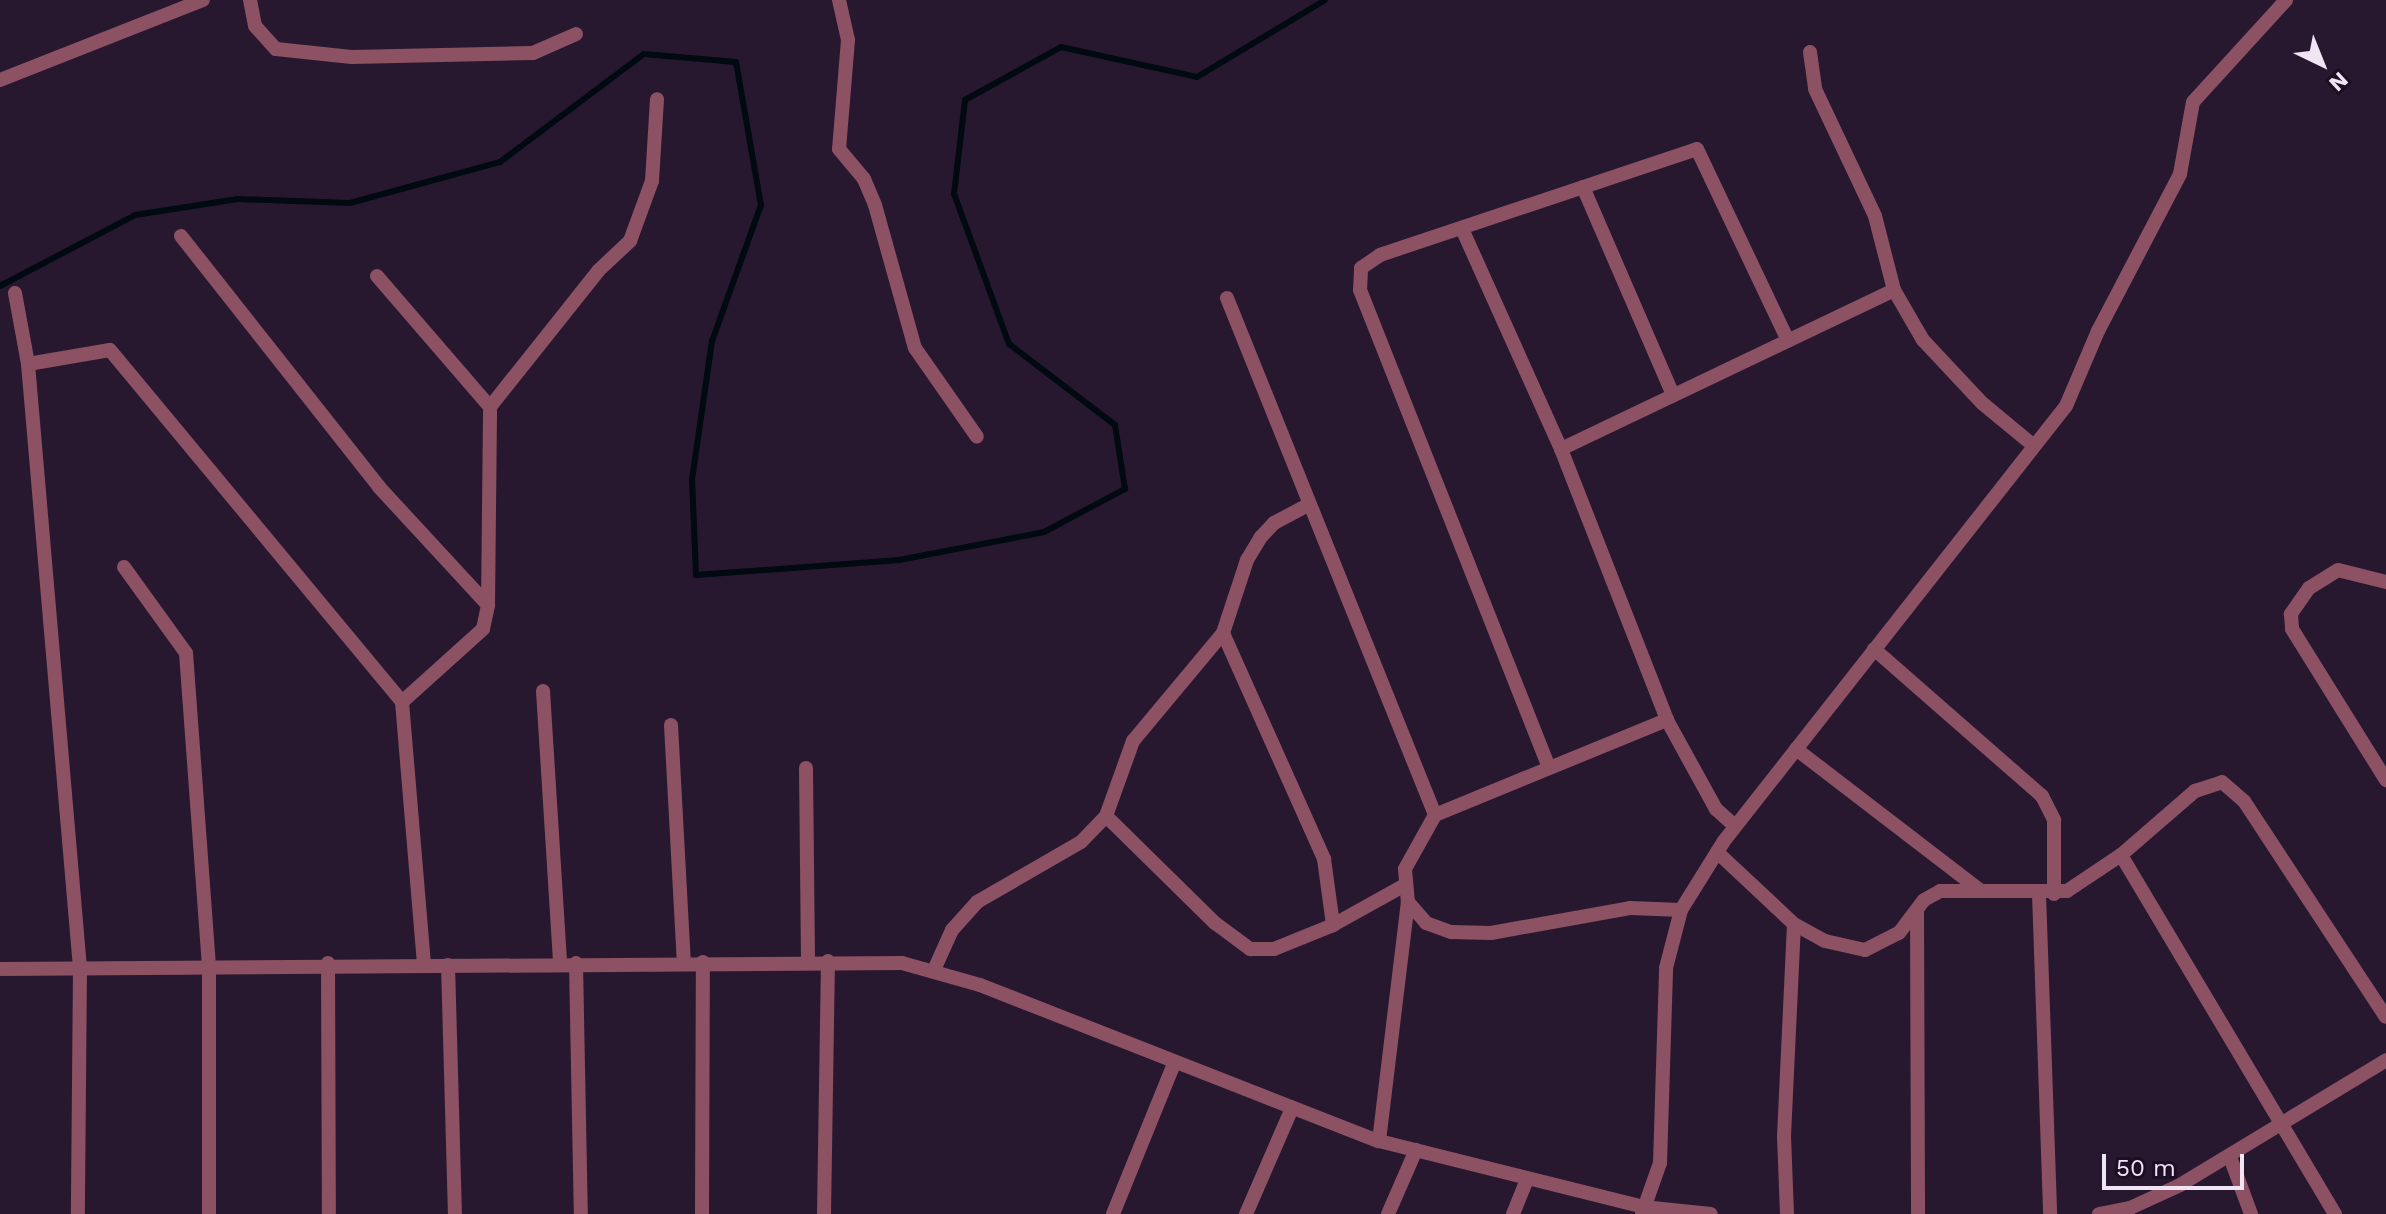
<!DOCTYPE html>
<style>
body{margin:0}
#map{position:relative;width:2386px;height:1214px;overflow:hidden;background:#28182f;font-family:"Work Sans",sans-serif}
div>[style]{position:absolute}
.stream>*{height:6px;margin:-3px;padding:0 3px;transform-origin:3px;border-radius:3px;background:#010911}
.street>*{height:14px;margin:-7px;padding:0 7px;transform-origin:7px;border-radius:7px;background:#8c5162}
span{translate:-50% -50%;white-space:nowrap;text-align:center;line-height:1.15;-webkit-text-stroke:6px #1e0e25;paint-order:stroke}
.north{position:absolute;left:2282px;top:24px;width:80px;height:80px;-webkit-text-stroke:6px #1e0e25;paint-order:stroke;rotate:137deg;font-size:22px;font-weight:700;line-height:32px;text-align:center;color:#f0e5f5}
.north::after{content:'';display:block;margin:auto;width:28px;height:36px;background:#f0e5f5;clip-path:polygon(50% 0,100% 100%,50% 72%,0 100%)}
.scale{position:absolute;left:2102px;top:1154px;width:142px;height:36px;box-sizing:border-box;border:4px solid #f0e5f5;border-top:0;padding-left:10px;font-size:24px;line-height:28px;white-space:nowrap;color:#f0e5f5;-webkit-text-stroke:6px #1e0e25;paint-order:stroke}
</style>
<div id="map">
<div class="stream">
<div style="left:0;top:286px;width:153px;rotate:-27.7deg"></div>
<div style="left:135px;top:215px;width:104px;rotate:-8.8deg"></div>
<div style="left:238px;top:199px;width:112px;rotate:2deg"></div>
<div style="left:350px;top:203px;width:156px;rotate:-15.3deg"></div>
<div style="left:500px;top:162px;width:180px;rotate:-36.9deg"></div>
<div style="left:644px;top:54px;width:92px;rotate:5deg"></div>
<div style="left:736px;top:62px;width:145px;rotate:80.1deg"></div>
<div style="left:761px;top:205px;width:145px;rotate:109.8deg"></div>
<div style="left:712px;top:341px;width:139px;rotate:98.2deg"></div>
<div style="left:692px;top:479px;width:96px;rotate:87.6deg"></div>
<div style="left:696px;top:575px;width:204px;rotate:-4.2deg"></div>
<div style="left:899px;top:560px;width:148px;rotate:-10.9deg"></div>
<div style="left:1044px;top:532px;width:92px;rotate:-28deg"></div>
<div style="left:1125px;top:489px;width:65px;rotate:-98.9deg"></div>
<div style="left:1115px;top:425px;width:133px;rotate:-142.6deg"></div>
<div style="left:1009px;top:344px;width:160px;rotate:-110.1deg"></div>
<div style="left:954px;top:194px;width:95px;rotate:-83.3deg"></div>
<div style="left:965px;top:100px;width:110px;rotate:-28.9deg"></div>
<div style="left:1061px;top:47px;width:139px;rotate:12.4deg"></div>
<div style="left:1197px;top:77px;width:149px;rotate:-31deg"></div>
</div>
<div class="street">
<div style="left:250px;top:0;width:26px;rotate:79deg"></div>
<div style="left:255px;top:26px;width:31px;rotate:48deg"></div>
<div style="left:276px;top:49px;width:76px;rotate:6deg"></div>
<div style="left:352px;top:57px;width:181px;rotate:-1.3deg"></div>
<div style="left:533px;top:53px;width:47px;rotate:-23.8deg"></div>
<div style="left:839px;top:0;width:41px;rotate:77.3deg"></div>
<div style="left:848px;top:40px;width:109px;rotate:94.7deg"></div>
<div style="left:839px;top:149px;width:39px;rotate:50deg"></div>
<div style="left:864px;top:179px;width:28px;rotate:67deg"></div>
<div style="left:875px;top:205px;width:148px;rotate:74.4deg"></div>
<div style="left:915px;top:348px;width:108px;rotate:55.1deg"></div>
<div style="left:1810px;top:52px;width:37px;rotate:82deg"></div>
<div style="left:1815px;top:89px;width:140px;rotate:64.7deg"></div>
<div style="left:1875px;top:216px;width:76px;rotate:75.6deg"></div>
<div style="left:1894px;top:290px;width:58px;rotate:59.9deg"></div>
<div style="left:1923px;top:340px;width:86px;rotate:46.9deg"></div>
<div style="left:1982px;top:403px;width:67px;rotate:39.6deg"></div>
<div style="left:0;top:80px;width:218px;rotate:-21.5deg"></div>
<div style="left:1583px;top:187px;width:227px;rotate:66.6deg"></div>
<div style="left:1463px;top:231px;width:239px;rotate:65.8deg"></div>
<div style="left:1561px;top:449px;width:291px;rotate:68.6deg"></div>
<div style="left:1667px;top:720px;width:102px;rotate:61.2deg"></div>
<div style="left:1716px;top:809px;width:25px;rotate:42deg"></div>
<div style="left:181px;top:236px;width:320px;rotate:51.7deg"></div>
<div style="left:379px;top:487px;width:161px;rotate:47.3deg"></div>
<div style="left:377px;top:276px;width:173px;rotate:49.2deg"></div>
<div style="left:15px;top:293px;width:72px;rotate:79.6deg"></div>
<div style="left:28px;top:364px;width:606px;rotate:85.08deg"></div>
<div style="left:80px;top:968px;width:246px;rotate:90.5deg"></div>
<div style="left:1227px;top:298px;width:557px;rotate:68.08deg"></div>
<div style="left:1435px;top:815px;width:62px;rotate:119.1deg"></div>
<div style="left:1405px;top:869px;width:33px;rotate:85deg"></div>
<div style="left:1408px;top:902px;width:28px;rotate:49deg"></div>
<div style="left:1426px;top:923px;width:27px;rotate:20deg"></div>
<div style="left:1451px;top:932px;width:40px;rotate:1.4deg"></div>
<div style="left:1491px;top:933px;width:141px;rotate:-10.2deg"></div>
<div style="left:1630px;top:908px;width:51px;rotate:2.2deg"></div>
<div style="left:28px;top:364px;width:83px;rotate:-9.7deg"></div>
<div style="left:110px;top:350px;width:457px;rotate:50.3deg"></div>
<div style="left:1561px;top:449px;width:369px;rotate:-25.5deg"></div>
<div style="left:124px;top:567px;width:106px;rotate:54.2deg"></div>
<div style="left:186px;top:653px;width:314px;rotate:85.8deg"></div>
<div style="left:209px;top:966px;width:248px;rotate:90deg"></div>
<div style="left:2386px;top:582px;width:49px;rotate:-166deg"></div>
<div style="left:2338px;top:570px;width:34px;rotate:148deg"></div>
<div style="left:2309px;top:588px;width:32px;rotate:125deg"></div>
<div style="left:2291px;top:614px;width:15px;rotate:86deg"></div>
<div style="left:2292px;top:629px;width:178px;rotate:58.1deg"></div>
<div style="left:1223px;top:633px;width:248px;rotate:65.9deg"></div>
<div style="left:1324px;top:859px;width:67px;rotate:82.2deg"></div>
<div style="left:1874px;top:649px;width:223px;rotate:41.2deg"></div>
<div style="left:2042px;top:796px;width:27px;rotate:63deg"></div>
<div style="left:2054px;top:820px;width:74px;rotate:90deg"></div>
<div style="left:543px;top:691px;width:274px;rotate:86.4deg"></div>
<div style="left:671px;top:725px;width:237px;rotate:86.9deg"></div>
<div style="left:1796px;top:749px;width:232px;rotate:37.5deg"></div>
<div style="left:1548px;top:765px;width:511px;rotate:-111.59deg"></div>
<div style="left:1360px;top:290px;width:22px;rotate:-87deg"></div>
<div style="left:1361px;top:268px;width:23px;rotate:-34deg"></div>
<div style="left:1380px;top:255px;width:334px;rotate:-18.5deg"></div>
<div style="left:1697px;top:149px;width:212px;rotate:64.6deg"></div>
<div style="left:806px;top:768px;width:192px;rotate:89.4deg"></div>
<div style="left:1435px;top:815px;width:251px;rotate:-22.3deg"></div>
<div style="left:1106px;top:816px;width:153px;rotate:44.5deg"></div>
<div style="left:1215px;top:923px;width:44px;rotate:36.6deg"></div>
<div style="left:1250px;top:949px;width:24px"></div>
<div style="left:1274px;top:949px;width:64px;rotate:-22.1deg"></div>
<div style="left:1333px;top:925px;width:80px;rotate:-29.1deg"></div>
<div style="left:1717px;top:852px;width:105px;rotate:43.1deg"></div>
<div style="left:1794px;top:924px;width:35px;rotate:29deg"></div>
<div style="left:1825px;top:941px;width:41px;rotate:12.7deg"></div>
<div style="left:1865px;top:950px;width:38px;rotate:-27deg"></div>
<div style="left:1899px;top:933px;width:41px;rotate:-52.9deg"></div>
<div style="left:1924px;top:900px;width:18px;rotate:-29deg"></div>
<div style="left:1940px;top:891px;width:127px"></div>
<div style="left:2067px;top:891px;width:65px;rotate:-33.7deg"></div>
<div style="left:2121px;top:855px;width:98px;rotate:-40.9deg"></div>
<div style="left:2195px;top:791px;width:28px;rotate:-18deg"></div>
<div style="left:2222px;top:782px;width:29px;rotate:41deg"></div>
<div style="left:2244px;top:801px;width:258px;rotate:56.7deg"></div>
<div style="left:2121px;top:855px;width:418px;rotate:59.2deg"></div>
<div style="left:2039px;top:894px;width:320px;rotate:88deg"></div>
<div style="left:1917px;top:913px;width:301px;rotate:89.8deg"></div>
<div style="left:328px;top:963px;width:251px;rotate:89.8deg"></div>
<div style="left:576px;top:963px;width:251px;rotate:88.9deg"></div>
<div style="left:424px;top:964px;width:263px;rotate:-94.8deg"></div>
<div style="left:402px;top:702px;width:109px;rotate:-42deg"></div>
<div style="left:483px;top:629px;width:25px;rotate:-78deg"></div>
<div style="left:488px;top:605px;width:198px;rotate:-89.4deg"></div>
<div style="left:490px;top:407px;width:174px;rotate:-51.5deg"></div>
<div style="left:598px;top:271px;width:44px;rotate:-43.2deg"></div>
<div style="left:630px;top:241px;width:64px;rotate:-69.9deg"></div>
<div style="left:652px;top:181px;width:82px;rotate:-86.5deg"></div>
<div style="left:448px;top:965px;width:249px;rotate:88.4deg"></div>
<div style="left:0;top:969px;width:902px;rotate:-0.38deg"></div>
<div style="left:902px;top:963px;width:81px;rotate:15.8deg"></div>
<div style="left:980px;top:985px;width:428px;rotate:21.4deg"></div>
<div style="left:1379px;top:1141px;width:272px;rotate:14deg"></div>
<div style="left:1643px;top:1207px;width:68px;rotate:5.9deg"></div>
<div style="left:934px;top:970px;width:44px;rotate:-65.8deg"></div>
<div style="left:952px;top:930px;width:38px;rotate:-48deg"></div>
<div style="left:977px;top:902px;width:120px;rotate:-30deg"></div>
<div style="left:1081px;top:842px;width:36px;rotate:-46deg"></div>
<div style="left:1106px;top:816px;width:80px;rotate:-70.2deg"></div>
<div style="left:1133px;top:741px;width:141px;rotate:-50.2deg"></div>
<div style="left:1223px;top:633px;width:77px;rotate:-71.8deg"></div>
<div style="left:1247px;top:560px;width:27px;rotate:-59deg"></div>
<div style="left:1261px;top:537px;width:19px;rotate:-47deg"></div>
<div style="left:1274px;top:523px;width:40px;rotate:-28deg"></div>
<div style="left:1379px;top:1141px;width:241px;rotate:-83.1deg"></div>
<div style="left:2230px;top:1157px;width:61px;rotate:69.8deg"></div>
<div style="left:702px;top:1214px;width:252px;rotate:-89.8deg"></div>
<div style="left:824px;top:1214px;width:253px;rotate:-89.1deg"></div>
<div style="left:1113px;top:1214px;width:162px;rotate:-67.9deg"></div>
<div style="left:1246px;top:1214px;width:116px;rotate:-66.5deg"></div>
<div style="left:1388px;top:1214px;width:70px;rotate:-66.4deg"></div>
<div style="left:1513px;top:1214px;width:38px;rotate:-68deg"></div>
<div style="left:1642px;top:1214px;width:54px;rotate:-70.6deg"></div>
<div style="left:1660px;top:1163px;width:195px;rotate:-88.2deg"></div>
<div style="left:1666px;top:968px;width:60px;rotate:-75.5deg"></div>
<div style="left:1681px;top:910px;width:81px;rotate:-58.1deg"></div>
<div style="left:1724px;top:841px;width:553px;rotate:-51.83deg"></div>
<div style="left:2066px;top:406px;width:82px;rotate:-66.9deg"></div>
<div style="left:2098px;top:331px;width:177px;rotate:-62.4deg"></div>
<div style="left:2180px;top:174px;width:73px;rotate:-79.8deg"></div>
<div style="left:2193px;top:102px;width:138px;rotate:-47.6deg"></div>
<div style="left:1787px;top:1214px;width:78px;rotate:-92.2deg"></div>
<div style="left:1784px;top:1136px;width:212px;rotate:-87.3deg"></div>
<div style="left:2099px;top:1214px;width:32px;rotate:-11deg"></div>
<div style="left:2130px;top:1208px;width:55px;rotate:-24.7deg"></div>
<div style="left:2180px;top:1185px;width:241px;rotate:-31.2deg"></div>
</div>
<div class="north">N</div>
<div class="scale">50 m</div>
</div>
